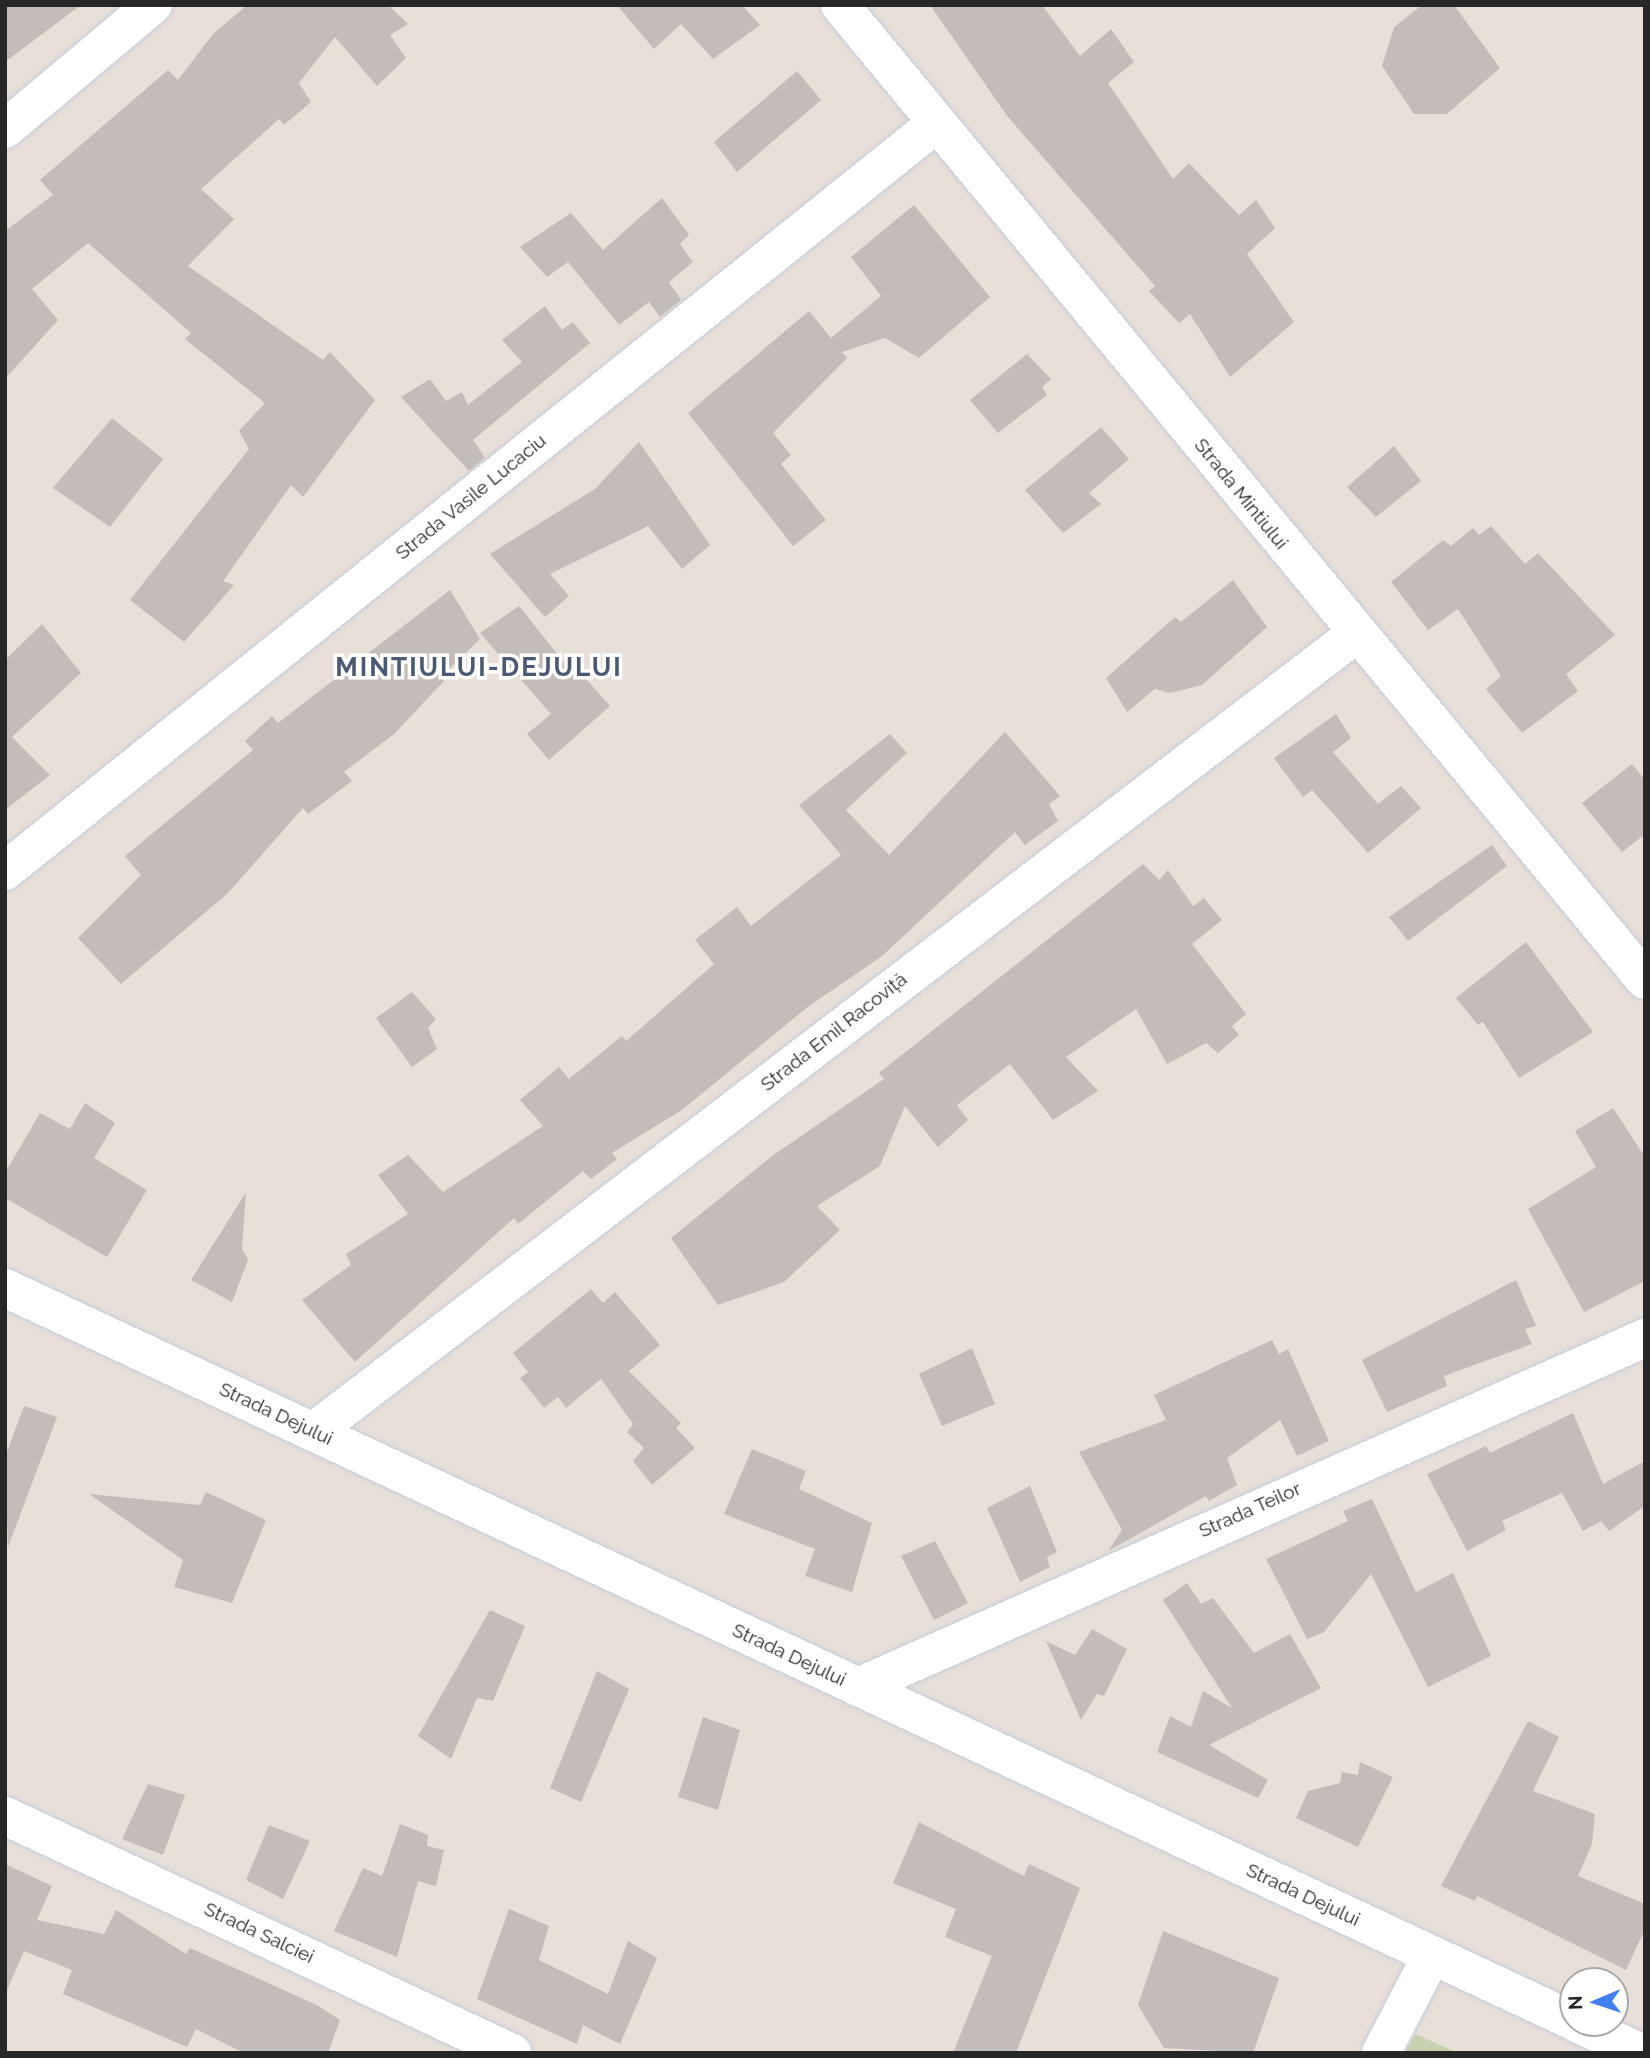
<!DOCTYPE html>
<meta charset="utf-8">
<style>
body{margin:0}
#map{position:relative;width:1650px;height:2058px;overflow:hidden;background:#e9dfd9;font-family:Raleway,sans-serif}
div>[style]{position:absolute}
.cemetery>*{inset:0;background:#c7d2b1}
.building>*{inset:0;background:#c4bcb9}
.roads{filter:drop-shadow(0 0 2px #c7ced8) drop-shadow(0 0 2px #c7ced8)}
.street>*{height:38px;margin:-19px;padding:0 19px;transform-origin:19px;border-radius:19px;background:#fff}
.secondary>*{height:38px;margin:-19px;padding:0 19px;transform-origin:19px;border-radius:19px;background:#fff}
span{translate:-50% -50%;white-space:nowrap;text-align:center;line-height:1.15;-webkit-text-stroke:7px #fff;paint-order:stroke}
.street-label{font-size:19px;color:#272727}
.district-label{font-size:26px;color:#4b5a74;font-weight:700;letter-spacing:2px}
.frame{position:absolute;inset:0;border:7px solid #272727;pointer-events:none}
.north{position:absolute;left:1559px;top:1967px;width:70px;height:70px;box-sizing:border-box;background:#fff;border:2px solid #a9a9a9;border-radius:50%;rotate:268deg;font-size:19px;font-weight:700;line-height:28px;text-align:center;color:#272727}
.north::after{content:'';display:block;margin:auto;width:24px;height:32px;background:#4180ee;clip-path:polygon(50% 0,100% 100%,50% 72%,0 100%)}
</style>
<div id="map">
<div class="cemetery">
<div style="clip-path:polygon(1415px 2034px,1458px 2053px,1405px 2053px)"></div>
</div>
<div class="building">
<div style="clip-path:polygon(5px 5px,81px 5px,5px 62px)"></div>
<div style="clip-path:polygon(247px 5px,388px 5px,408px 24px,390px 35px,406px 58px,377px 86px,335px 37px,299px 83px,311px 102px,284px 125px,279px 119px,201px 189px,234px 219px,188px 266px,323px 360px,330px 352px,375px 400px,303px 497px,291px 485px,223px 581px,234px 585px,184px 642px,130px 600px,249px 449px,239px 431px,265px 403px,185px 339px,191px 333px,88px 243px,32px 289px,58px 320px,5px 379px,5px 231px,53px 195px,40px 180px,168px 70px,178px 80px,213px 34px)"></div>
<div style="clip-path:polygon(617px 5px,742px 5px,760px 25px,713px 59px,681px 24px,654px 49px)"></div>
<div style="clip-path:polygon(930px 5px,1042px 5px,1080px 56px,1111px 29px,1134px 62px,1108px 83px,1173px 179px,1189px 163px,1239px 215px,1256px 200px,1275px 228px,1247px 254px,1294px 322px,1230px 377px,1190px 314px,1179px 323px,1149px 291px,1155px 286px,1008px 117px)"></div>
<div style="clip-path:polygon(1422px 5px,1454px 5px,1500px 68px,1447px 114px,1414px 114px,1382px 66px,1394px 27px)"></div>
<div style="clip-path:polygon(797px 71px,821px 100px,737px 172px,714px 142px)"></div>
<div style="clip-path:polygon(662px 198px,689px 235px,680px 244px,693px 262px,669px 282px,681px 300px,660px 317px,649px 302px,619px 325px,568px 262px,547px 277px,520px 247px,571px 213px,603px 250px)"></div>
<div style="clip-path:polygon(914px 205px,990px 297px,919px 358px,885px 338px,842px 352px,847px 358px,773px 433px,791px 455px,781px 464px,826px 520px,793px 546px,688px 413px,809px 311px,831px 338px,881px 296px,851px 257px)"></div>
<div style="clip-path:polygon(545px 306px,562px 330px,573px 322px,590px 343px,473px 440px,485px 458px,469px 471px,401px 397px,430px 379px,446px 401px,462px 392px,468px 405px,522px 362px,502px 340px)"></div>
<div style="clip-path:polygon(1027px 354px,1051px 379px,1042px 387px,1047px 395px,998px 433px,970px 400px)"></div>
<div style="clip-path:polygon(112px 418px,163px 459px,110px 527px,53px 488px)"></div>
<div style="clip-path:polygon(1101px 427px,1129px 459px,1089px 493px,1101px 504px,1063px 533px,1025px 490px)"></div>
<div style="clip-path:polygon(639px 442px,710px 545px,682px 569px,648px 526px,550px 574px,569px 596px,545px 617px,490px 554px,595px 489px)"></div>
<div style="clip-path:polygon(1394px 446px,1421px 481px,1376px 517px,1347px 487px)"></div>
<div style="clip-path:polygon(1491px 526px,1525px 564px,1538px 553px,1615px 635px,1566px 674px,1578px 691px,1522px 733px,1486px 689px,1501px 676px,1458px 609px,1428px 630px,1391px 582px,1443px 540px,1451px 546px,1473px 528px,1479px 535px)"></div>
<div style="clip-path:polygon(1233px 580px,1267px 627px,1202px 685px,1170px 693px,1155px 689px,1127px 712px,1106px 678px,1175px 617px,1181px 622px)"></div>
<div style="clip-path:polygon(450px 590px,480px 639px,441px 677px,444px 681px,394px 734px,344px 772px,352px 781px,308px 814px,303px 808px,228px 893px,121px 984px,78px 938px,141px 875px,125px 856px,253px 750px,245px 741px,272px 716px,278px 723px)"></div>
<div style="clip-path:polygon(519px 606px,574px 675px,579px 671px,610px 706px,549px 760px,527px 734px,551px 714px,480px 633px)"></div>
<div style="clip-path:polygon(42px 624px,81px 673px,12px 737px,50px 775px,5px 810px,5px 660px)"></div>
<div style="clip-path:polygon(1336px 714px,1351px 738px,1333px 752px,1378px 804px,1401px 786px,1421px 808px,1368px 853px,1312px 790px,1303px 797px,1274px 758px)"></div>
<div style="clip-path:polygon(1005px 732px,1060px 796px,1049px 804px,1058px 821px,1025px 845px,1015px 832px,881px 957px,809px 1006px,682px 1110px,612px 1153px,617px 1159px,591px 1179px,583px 1171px,518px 1224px,514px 1218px,355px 1362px,302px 1300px,351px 1265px,346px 1254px,408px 1214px,378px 1175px,408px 1155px,443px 1192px,543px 1126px,520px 1100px,559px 1067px,569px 1079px,622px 1036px,626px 1041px,714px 964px,695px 940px,737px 907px,751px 926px,841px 855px,799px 805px,890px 734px,907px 753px,846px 810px,889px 855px)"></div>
<div style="clip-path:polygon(1632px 764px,1645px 780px,1645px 834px,1622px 852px,1582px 803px)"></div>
<div style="clip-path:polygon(1492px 845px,1507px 866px,1408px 941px,1389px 917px)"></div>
<div style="clip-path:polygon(1143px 864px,1159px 880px,1168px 870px,1193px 906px,1204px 898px,1222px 920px,1192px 944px,1246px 1014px,1232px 1026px,1239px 1035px,1218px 1053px,1206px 1043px,1167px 1064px,1136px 1009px,1066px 1057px,1098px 1091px,1053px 1120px,1010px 1064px,957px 1105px,968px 1120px,938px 1147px,905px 1106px,880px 1166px,817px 1206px,840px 1230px,784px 1282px,718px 1305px,671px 1238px,772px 1156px,884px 1079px,879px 1073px)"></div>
<div style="clip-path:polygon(1526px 942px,1593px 1032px,1519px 1078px,1483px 1022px,1478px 1025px,1456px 998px)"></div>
<div style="clip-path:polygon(412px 992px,436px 1019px,428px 1028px,437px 1049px,412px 1067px,376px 1018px)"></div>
<div style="clip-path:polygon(85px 1103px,115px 1123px,94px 1158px,147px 1190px,107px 1257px,5px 1198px,5px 1173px,40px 1113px,70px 1129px)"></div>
<div style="clip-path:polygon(1613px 1108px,1645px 1157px,1645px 1281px,1584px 1312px,1528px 1209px,1596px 1167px,1575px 1131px)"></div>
<div style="clip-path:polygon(246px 1192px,242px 1249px,248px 1260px,232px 1302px,191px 1280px)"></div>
<div style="clip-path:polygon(1516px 1280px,1536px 1326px,1525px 1329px,1532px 1344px,1444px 1376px,1447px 1386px,1387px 1412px,1362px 1360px)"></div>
<div style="clip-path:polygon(591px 1289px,603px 1303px,615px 1292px,660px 1345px,629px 1371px,681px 1423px,676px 1428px,695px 1448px,652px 1485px,633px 1461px,644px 1448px,627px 1432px,633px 1424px,601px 1379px,566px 1408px,558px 1397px,544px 1408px,520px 1378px,528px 1372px,513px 1353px)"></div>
<div style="clip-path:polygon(1272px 1340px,1279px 1354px,1288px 1349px,1329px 1441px,1297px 1456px,1280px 1420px,1227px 1458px,1237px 1485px,1209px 1501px,1206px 1496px,1108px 1551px,1122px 1530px,1079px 1452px,1166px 1420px,1154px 1395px)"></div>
<div style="clip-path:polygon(972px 1348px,995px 1404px,942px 1426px,919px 1374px)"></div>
<div style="clip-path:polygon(24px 1406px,57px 1417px,8px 1547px,5px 1457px)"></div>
<div style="clip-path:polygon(1573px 1413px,1603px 1484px,1645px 1461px,1645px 1506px,1609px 1531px,1601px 1521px,1583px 1531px,1562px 1493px,1502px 1521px,1506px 1530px,1467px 1551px,1427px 1474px,1486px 1446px,1490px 1453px)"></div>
<div style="clip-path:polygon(752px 1449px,806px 1471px,799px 1489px,872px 1523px,852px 1592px,805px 1576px,815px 1549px,724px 1514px)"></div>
<div style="clip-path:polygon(1030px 1486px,1057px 1552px,1047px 1557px,1050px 1567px,1020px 1582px,987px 1508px)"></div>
<div style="clip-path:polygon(206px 1492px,266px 1520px,232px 1603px,174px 1587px,183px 1560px,89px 1494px,200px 1505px)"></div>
<div style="clip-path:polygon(1372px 1499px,1416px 1592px,1453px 1573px,1491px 1656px,1428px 1687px,1371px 1574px,1324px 1632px,1307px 1639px,1266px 1559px,1348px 1521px,1343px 1511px)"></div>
<div style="clip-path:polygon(935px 1541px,968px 1603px,934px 1620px,901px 1556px)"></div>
<div style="clip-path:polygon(1187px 1583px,1201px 1604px,1213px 1598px,1254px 1653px,1290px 1634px,1321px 1688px,1209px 1745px,1268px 1780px,1258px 1798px,1157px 1752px,1170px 1716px,1191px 1727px,1203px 1691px,1232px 1708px,1163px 1600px)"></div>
<div style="clip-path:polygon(490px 1610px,525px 1626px,493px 1701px,477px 1698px,451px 1759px,418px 1736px)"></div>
<div style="clip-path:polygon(1092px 1629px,1127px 1649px,1104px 1696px,1097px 1694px,1081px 1720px,1046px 1641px,1075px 1655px)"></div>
<div style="clip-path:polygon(597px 1671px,629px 1689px,581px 1802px,550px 1788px)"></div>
<div style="clip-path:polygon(703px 1717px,740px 1730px,718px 1810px,678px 1797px)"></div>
<div style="clip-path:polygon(1528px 1721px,1559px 1737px,1533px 1791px,1595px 1814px,1592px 1844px,1578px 1876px,1645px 1904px,1645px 1929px,1626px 1970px,1477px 1896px,1475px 1901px,1441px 1886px)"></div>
<div style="clip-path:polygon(1360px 1762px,1393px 1777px,1358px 1847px,1296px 1818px,1308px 1791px,1340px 1783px,1342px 1772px,1358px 1775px)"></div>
<div style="clip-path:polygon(148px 1784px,185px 1795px,163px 1855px,122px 1839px)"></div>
<div style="clip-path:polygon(919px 1822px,1024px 1876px,1029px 1864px,1080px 1888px,1016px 2053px,953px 2053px,992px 1956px,945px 1937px,956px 1909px,893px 1883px)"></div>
<div style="clip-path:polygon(400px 1824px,428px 1835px,427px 1846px,444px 1850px,436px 1886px,418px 1881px,397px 1957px,334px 1931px,363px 1868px,382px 1876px)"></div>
<div style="clip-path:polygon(269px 1825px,310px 1841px,283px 1899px,246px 1880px)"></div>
<div style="clip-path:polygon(5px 1864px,52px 1886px,37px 1920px,104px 1934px,116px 1910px,186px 1954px,190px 1948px,317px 2005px,340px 2020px,328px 2053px,244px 2053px,196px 2029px,187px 2047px,63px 1994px,72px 1970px,24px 1951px,5px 1995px)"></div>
<div style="clip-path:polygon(509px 1909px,549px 1926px,539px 1960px,608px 1994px,628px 1941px,657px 1958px,620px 2044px,583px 2025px,577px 2044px,477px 1999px)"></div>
<div style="clip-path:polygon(1163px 1931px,1279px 1978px,1253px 2053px,1164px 2048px,1138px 2005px)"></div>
</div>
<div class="roads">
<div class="street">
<div style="left:5px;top:129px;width:193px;rotate:-40deg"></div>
<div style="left:5px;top:871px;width:1195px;rotate:-38.75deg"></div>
<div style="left:313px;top:1432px;width:1313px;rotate:-37.42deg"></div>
<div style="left:858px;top:1687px;width:861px;rotate:-23.92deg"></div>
<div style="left:5px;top:1816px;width:560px;rotate:25.05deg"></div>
<div style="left:1381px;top:2053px;width:110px;rotate:-62.5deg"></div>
</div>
<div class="secondary">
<div style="left:840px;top:5px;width:1264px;rotate:50.46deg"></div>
<div style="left:5px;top:1288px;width:1731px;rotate:25.05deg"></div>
<div style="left:1577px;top:2023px;width:71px;rotate:25.1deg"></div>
</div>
</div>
<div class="street-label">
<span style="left:1241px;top:494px;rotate:51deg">Strada Mintiului</span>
<span style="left:471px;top:497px;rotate:-39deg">Strada Vasile Lucaciu</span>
<span style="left:834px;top:1032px;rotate:-38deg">Strada Emil Racoviță</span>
<span style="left:276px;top:1414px;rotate:25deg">Strada Dejului</span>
<span style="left:1250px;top:1510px;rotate:-24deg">Strada Teilor</span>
<span style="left:789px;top:1655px;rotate:25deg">Strada Dejului</span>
<span style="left:1303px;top:1895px;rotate:25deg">Strada Dejului</span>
<span style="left:259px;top:1933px;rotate:25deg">Strada Salciei</span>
</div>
<div class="district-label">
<span style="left:479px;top:668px">MINTIULUI-DEJULUI</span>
</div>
<div class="frame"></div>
<div class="north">N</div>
</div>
